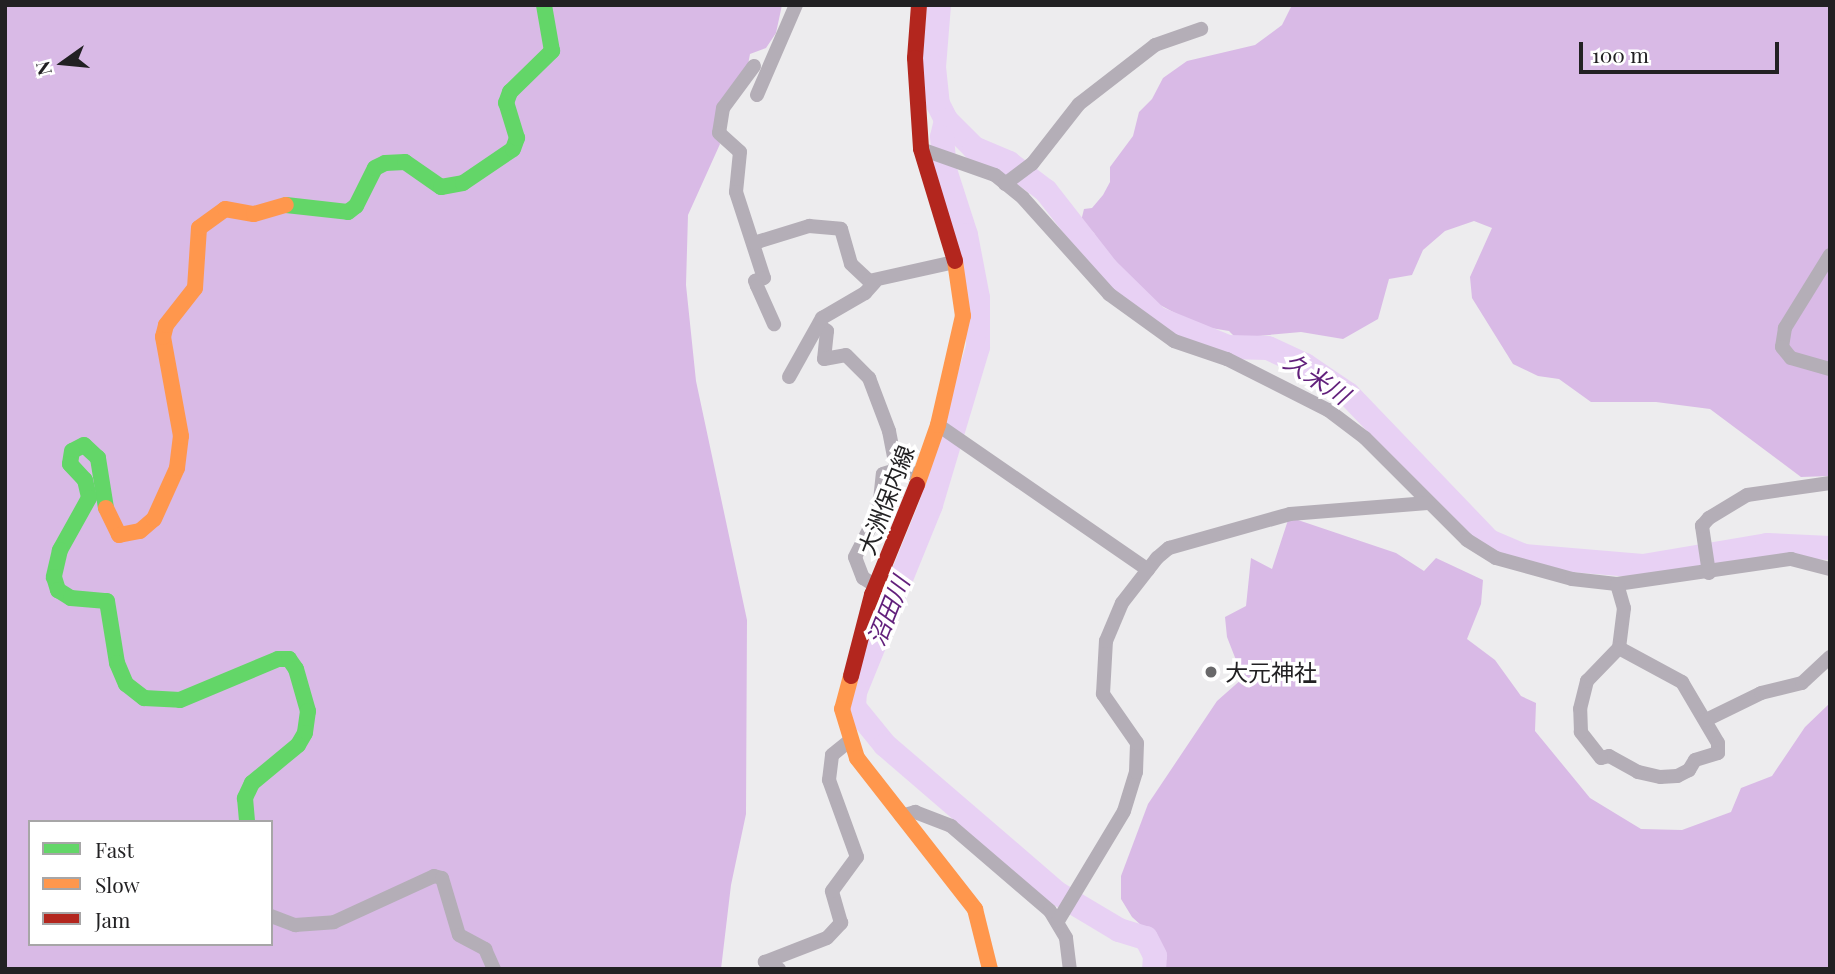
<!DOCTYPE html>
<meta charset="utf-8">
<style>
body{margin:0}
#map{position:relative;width:1835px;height:974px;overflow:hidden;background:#edecee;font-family:"Playfair Display","Noto Sans JP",serif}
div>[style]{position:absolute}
.forest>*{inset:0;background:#d9bae6}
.river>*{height:24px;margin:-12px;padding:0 12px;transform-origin:12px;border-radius:12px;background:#e8d1f4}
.street>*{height:14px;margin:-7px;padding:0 7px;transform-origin:7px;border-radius:7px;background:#b4aeb7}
.fast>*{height:16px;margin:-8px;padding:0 8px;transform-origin:8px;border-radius:8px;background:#63d668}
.slow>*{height:16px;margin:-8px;padding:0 8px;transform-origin:8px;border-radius:8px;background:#ff974d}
.jam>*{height:16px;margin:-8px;padding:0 8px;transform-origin:8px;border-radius:8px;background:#b3261e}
.dots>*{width:19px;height:19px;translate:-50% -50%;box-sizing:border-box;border:4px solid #fff;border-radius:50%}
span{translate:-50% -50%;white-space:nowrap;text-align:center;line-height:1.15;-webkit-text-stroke:7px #fff;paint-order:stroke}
.street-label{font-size:23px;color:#222123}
.poi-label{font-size:23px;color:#222123}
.left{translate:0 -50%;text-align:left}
.water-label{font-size:24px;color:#611f7b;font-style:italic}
.frame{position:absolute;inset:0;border:7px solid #222123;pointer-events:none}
.legend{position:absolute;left:28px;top:820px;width:245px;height:126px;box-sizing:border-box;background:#fff;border:2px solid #a7a6a7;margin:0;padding:9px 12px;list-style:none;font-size:21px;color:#222123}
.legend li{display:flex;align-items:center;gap:14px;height:35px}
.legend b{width:35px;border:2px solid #a7a6a7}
.north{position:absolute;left:28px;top:28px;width:70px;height:70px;-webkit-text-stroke:5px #fff;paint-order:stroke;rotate:255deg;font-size:19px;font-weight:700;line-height:28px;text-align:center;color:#222123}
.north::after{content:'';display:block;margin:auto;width:24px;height:32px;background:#222123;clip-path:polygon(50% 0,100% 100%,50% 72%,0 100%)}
.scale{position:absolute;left:1579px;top:42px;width:200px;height:32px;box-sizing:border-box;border:4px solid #222123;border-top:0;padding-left:9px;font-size:21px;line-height:24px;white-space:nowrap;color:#222123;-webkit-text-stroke:5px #fff;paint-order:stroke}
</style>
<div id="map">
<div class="forest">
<div style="clip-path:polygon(evenodd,5px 5px,782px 5px,776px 33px,766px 48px,750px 54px,747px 70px,713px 127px,720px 144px,688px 215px,686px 285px,696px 381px,747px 620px,746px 814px,731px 885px,721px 969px,5px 969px,5px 5px,30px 822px,271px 822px,271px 944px,30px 944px,30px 822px)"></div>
<div style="clip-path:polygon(1292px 5px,1830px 5px,1830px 476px,1801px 477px,1710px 409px,1656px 402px,1591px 402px,1559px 379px,1538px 376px,1513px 364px,1472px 298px,1470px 277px,1492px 228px,1474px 221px,1445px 231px,1423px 250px,1412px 275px,1389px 279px,1378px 319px,1343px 339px,1301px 332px,1236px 338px,1229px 331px,1199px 326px,1136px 292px,1114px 271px,1094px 233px,1081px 221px,1084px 209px,1092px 208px,1103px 195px,1110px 182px,1110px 167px,1133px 136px,1139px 112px,1152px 99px,1163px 78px,1187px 61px,1255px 45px,1282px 25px)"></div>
<div style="clip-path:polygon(1289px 517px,1396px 553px,1424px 571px,1436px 558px,1483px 580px,1481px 604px,1467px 639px,1495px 660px,1521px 696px,1536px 703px,1535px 731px,1590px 798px,1641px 829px,1682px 830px,1731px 812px,1741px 788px,1772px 776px,1805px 727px,1830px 703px,1830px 969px,1161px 969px,1152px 935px,1132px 917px,1121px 899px,1121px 876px,1148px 804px,1217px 701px,1243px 678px,1227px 637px,1225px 617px,1246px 606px,1251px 558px,1272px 569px)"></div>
</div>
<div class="river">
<div style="left:939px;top:5px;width:62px;rotate:94.6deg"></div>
<div style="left:934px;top:67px;width:37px;rotate:84deg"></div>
<div style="left:938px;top:104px;width:18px;rotate:63deg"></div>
<div style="left:946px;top:120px;width:40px;rotate:45deg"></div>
<div style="left:974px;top:148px;width:38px;rotate:23deg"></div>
<div style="left:1009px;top:163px;width:46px;rotate:37.1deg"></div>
<div style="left:1046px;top:191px;width:99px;rotate:52deg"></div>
<div style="left:1107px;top:269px;width:70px;rotate:44.4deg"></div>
<div style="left:1157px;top:318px;width:77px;rotate:22.2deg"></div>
<div style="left:1228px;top:347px;width:40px;rotate:1.4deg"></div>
<div style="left:1268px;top:348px;width:41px;rotate:24.7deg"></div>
<div style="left:1305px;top:365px;width:52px;rotate:34deg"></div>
<div style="left:1348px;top:394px;width:204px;rotate:46.2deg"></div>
<div style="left:1489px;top:541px;width:38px;rotate:23deg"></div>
<div style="left:1524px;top:556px;width:119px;rotate:4.8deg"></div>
<div style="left:1643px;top:566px;width:126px;rotate:-9.6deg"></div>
<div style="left:1767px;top:545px;width:63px;rotate:2.7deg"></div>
<div style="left:946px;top:120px;width:17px;rotate:103deg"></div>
<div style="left:942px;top:137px;width:33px;rotate:85deg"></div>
<div style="left:945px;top:170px;width:68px;rotate:72.1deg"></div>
<div style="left:966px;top:235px;width:64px;rotate:79.2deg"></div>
<div style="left:978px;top:298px;width:49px;rotate:90deg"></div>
<div style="left:978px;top:347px;width:165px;rotate:106.6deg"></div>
<div style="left:931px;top:505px;width:202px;rotate:112.1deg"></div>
<div style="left:855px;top:692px;width:15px;rotate:94deg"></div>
<div style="left:854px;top:707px;width:49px;rotate:50.8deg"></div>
<div style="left:885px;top:745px;width:227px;rotate:40.7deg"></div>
<div style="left:1057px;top:893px;width:72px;rotate:30.8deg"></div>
<div style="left:1119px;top:930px;width:28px;rotate:17deg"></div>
<div style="left:1146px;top:938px;width:20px;rotate:63deg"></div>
<div style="left:1155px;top:956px;width:13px;rotate:94deg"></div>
</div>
<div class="street">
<div style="left:754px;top:66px;width:52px;rotate:126.4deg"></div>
<div style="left:723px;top:108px;width:25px;rotate:99deg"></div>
<div style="left:719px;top:133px;width:28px;rotate:42deg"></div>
<div style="left:740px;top:152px;width:40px;rotate:95.7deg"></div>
<div style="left:736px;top:192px;width:90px;rotate:72deg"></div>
<div style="left:764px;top:278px;width:9px;rotate:162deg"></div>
<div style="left:755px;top:281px;width:5px;rotate:68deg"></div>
<div style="left:757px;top:286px;width:42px;rotate:65.9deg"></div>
<div style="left:757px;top:95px;width:98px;rotate:-66.6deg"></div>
<div style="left:921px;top:149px;width:78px;rotate:19.4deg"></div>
<div style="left:995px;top:175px;width:36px;rotate:39deg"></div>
<div style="left:1023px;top:198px;width:129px;rotate:48.1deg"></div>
<div style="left:1109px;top:294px;width:80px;rotate:35.9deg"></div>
<div style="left:1174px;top:341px;width:56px;rotate:18.8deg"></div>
<div style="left:1227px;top:359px;width:113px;rotate:26.8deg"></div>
<div style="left:1328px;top:410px;width:46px;rotate:37.1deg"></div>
<div style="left:1365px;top:438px;width:144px;rotate:45deg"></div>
<div style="left:1467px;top:540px;width:34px;rotate:32deg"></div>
<div style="left:1496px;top:558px;width:79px;rotate:15.4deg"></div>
<div style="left:1572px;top:579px;width:45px;rotate:6.3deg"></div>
<div style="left:1617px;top:584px;width:176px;rotate:-8.2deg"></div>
<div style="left:1791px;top:559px;width:40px;rotate:14.4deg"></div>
<div style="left:1005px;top:184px;width:34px;rotate:-37deg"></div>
<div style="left:1032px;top:164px;width:76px;rotate:-51.9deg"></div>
<div style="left:1079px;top:104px;width:96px;rotate:-37.8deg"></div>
<div style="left:1155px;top:45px;width:49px;rotate:-19.2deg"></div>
<div style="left:754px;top:243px;width:58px;rotate:-17.2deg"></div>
<div style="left:809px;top:226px;width:32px;rotate:5deg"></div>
<div style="left:841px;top:229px;width:36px;rotate:74deg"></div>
<div style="left:851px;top:264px;width:25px;rotate:43deg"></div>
<div style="left:869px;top:281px;width:88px;rotate:-12.5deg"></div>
<div style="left:1830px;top:255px;width:86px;rotate:121.7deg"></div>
<div style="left:1785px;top:328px;width:19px;rotate:99deg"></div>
<div style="left:1782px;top:347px;width:14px;rotate:51deg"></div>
<div style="left:1791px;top:358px;width:41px;rotate:15.8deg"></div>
<div style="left:819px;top:325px;width:10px;rotate:37deg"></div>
<div style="left:827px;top:331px;width:28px;rotate:96deg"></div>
<div style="left:824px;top:359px;width:22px;rotate:-10deg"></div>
<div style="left:846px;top:355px;width:33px;rotate:45deg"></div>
<div style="left:869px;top:378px;width:57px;rotate:69.3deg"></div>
<div style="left:889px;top:431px;width:38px;rotate:79deg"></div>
<div style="left:896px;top:468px;width:25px;rotate:18deg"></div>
<div style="left:789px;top:377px;width:68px;rotate:-60.8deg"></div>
<div style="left:822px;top:318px;width:50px;rotate:-30.2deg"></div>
<div style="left:865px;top:293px;width:15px;rotate:-48deg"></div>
<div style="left:938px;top:425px;width:255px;rotate:34.6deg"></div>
<div style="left:1709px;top:573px;width:48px;rotate:-98.5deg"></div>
<div style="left:1702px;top:526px;width:11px;rotate:-49deg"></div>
<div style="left:1709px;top:518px;width:44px;rotate:-31.2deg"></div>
<div style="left:1747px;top:495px;width:84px;rotate:-8.2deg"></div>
<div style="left:1617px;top:584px;width:25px;rotate:74deg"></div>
<div style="left:1624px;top:608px;width:40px;rotate:97.1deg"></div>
<div style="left:1619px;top:648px;width:72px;rotate:28.4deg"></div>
<div style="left:1682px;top:682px;width:71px;rotate:59.5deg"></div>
<div style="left:1718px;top:743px;width:10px;rotate:90deg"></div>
<div style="left:1718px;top:753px;width:24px;rotate:163deg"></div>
<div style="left:1695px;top:760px;width:12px;rotate:121deg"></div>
<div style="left:1689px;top:770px;width:13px;rotate:153deg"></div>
<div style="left:1677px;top:776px;width:17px;rotate:177deg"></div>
<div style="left:1660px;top:777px;width:23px;rotate:-167deg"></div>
<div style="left:1638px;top:772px;width:33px;rotate:-151deg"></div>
<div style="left:1609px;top:756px;width:8px;rotate:166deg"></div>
<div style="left:1601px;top:758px;width:33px;rotate:-128deg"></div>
<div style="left:1581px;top:732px;width:23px;rotate:-92deg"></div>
<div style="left:1580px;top:709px;width:29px;rotate:-76deg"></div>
<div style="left:1587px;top:681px;width:46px;rotate:-45.9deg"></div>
<div style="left:876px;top:586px;width:15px;rotate:-148deg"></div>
<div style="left:863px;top:578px;width:22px;rotate:-111deg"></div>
<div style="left:855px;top:557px;width:53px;rotate:-62.9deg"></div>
<div style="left:879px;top:510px;width:36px;rotate:-84deg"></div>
<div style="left:883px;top:474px;width:16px;rotate:-18deg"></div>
<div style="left:1706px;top:720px;width:61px;rotate:-26.1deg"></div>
<div style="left:1761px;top:693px;width:42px;rotate:-13.7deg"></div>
<div style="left:1802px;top:683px;width:38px;rotate:-43deg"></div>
<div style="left:901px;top:816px;width:15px;rotate:-16deg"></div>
<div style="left:915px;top:812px;width:39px;rotate:21deg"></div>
<div style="left:951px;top:826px;width:130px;rotate:40.6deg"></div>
<div style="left:1050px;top:911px;width:31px;rotate:59deg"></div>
<div style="left:1066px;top:938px;width:31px;rotate:83deg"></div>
<div style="left:271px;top:916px;width:26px;rotate:21deg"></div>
<div style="left:295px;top:925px;width:39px;rotate:-4deg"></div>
<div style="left:334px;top:922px;width:110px;rotate:-24.7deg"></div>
<div style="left:434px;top:876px;width:8px;rotate:14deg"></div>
<div style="left:442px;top:878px;width:59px;rotate:73.4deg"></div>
<div style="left:459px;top:935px;width:30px;rotate:28deg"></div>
<div style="left:485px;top:949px;width:22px;rotate:66deg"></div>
<div style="left:1058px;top:921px;width:128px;rotate:-59deg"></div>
<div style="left:1124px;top:811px;width:41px;rotate:-72.9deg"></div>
<div style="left:1136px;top:772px;width:29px;rotate:-88deg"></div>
<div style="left:1137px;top:743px;width:60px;rotate:-124.8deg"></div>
<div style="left:1103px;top:694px;width:53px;rotate:-86.8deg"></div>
<div style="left:1106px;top:641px;width:41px;rotate:-67.2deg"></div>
<div style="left:1122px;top:603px;width:57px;rotate:-52.1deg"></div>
<div style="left:1157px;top:558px;width:16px;rotate:-40deg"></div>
<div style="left:1169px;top:548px;width:126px;rotate:-15.7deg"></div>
<div style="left:1290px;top:514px;width:138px;rotate:-4.6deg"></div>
<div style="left:779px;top:969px;width:16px;rotate:-153deg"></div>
<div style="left:765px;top:962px;width:66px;rotate:-21.2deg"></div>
<div style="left:827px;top:938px;width:21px;rotate:-47deg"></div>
<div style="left:841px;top:923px;width:33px;rotate:-106deg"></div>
<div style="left:832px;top:891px;width:42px;rotate:-53.7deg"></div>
<div style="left:857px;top:857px;width:82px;rotate:-110deg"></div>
<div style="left:829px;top:780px;width:25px;rotate:-83deg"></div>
<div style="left:832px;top:755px;width:22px;rotate:-39deg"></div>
</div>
<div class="fast">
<div style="left:286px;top:205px;width:62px;rotate:6.4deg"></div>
<div style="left:348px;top:212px;width:10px;rotate:-37deg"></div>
<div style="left:356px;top:206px;width:42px;rotate:-63.4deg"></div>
<div style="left:375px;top:168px;width:11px;rotate:-27deg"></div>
<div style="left:385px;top:163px;width:20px;rotate:-3deg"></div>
<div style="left:405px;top:162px;width:44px;rotate:34.8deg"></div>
<div style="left:441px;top:187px;width:22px;rotate:-10deg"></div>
<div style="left:463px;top:183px;width:60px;rotate:-34.2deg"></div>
<div style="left:513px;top:149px;width:12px;rotate:-70deg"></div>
<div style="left:517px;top:138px;width:37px;rotate:-107deg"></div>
<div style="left:506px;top:103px;width:12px;rotate:-70deg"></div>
<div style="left:510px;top:92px;width:59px;rotate:-44.3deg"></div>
<div style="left:552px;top:51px;width:47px;rotate:-99.9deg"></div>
<div style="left:106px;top:508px;width:51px;rotate:-99.1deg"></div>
<div style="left:98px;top:458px;width:19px;rotate:-137deg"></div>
<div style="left:84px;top:445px;width:13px;rotate:153deg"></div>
<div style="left:72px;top:451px;width:13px;rotate:99deg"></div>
<div style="left:70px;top:464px;width:22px;rotate:47deg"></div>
<div style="left:85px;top:480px;width:18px;rotate:77deg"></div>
<div style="left:89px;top:498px;width:60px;rotate:119.1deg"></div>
<div style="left:60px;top:550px;width:28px;rotate:103deg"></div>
<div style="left:54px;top:577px;width:14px;rotate:73deg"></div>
<div style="left:58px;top:590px;width:15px;rotate:32deg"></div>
<div style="left:71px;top:598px;width:36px;rotate:5deg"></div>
<div style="left:107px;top:601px;width:63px;rotate:80.8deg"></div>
<div style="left:117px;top:663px;width:23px;rotate:67deg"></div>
<div style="left:126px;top:684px;width:23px;rotate:38deg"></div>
<div style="left:144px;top:698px;width:36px;rotate:3deg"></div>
<div style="left:180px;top:700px;width:106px;rotate:-22.7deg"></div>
<div style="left:278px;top:659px;width:11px"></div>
<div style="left:289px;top:659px;width:12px;rotate:55deg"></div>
<div style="left:296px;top:669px;width:44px;rotate:74.1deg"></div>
<div style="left:308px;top:711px;width:22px;rotate:98deg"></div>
<div style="left:305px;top:733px;width:14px;rotate:120deg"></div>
<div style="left:298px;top:745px;width:60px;rotate:140.4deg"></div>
<div style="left:252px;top:783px;width:17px;rotate:115deg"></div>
<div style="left:245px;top:798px;width:24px;rotate:85deg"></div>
</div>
<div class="slow">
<div style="left:917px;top:485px;width:64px;rotate:-70.7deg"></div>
<div style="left:938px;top:425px;width:112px;rotate:-77.1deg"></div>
<div style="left:963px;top:316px;width:56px;rotate:-98.3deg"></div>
<div style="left:106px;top:508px;width:30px;rotate:64deg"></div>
<div style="left:119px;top:535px;width:21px;rotate:-11deg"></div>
<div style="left:140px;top:531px;width:18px;rotate:-41deg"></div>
<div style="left:154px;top:519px;width:56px;rotate:-65.7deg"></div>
<div style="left:177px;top:468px;width:32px;rotate:-83deg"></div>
<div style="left:181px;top:436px;width:101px;rotate:-100.3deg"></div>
<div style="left:163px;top:337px;width:12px;rotate:-76deg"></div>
<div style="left:166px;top:325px;width:47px;rotate:-51.9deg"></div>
<div style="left:195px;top:288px;width:60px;rotate:-86.2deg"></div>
<div style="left:199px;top:228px;width:32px;rotate:-36deg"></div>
<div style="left:225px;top:209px;width:29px;rotate:10deg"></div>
<div style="left:254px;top:214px;width:33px;rotate:-16deg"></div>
<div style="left:851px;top:676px;width:34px;rotate:105deg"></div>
<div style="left:842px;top:709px;width:51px;rotate:73deg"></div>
<div style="left:857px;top:758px;width:192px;rotate:52deg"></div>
<div style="left:975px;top:909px;width:62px;rotate:76deg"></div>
</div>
<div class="jam">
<div style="left:919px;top:5px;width:53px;rotate:94.3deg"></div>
<div style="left:915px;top:58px;width:91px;rotate:86.2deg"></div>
<div style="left:921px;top:149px;width:117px;rotate:73.1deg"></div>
<div style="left:851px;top:676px;width:84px;rotate:-75.5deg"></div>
<div style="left:872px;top:595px;width:119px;rotate:-67.8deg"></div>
</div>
<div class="dots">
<div style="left:1211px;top:672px;background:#69686a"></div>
</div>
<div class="street-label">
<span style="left:886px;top:500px;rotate:-69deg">大洲保内線</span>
</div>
<div class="poi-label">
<span class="left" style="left:1225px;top:672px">大元神社</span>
</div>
<div class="water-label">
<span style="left:1317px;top:378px;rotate:33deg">久米川</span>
<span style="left:888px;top:611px;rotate:-68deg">沼田川</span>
</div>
<div class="frame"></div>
<ul class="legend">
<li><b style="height:9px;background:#63d668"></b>Fast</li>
<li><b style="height:9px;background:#ff974d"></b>Slow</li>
<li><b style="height:9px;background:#b3261e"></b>Jam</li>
</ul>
<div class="north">N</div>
<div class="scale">100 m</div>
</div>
